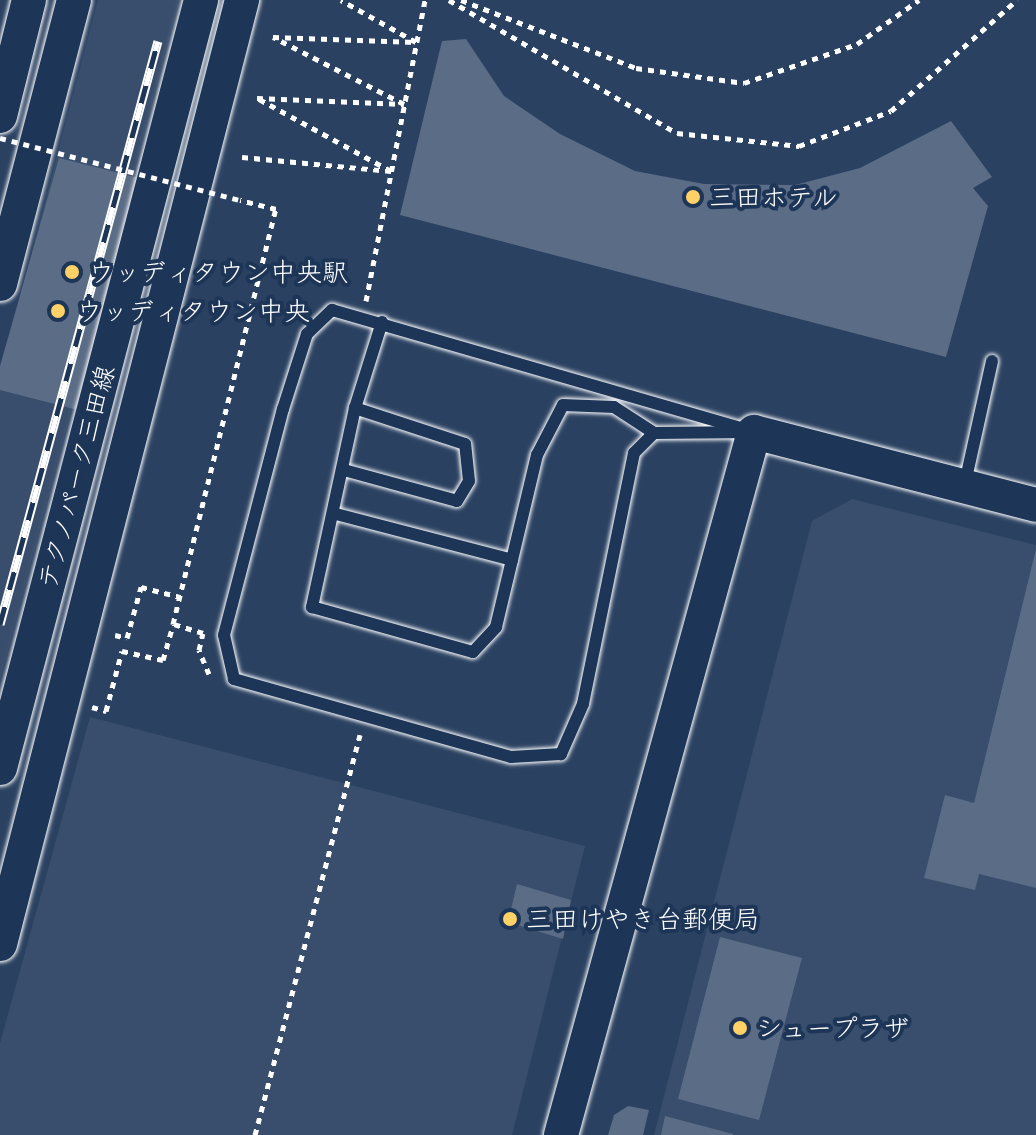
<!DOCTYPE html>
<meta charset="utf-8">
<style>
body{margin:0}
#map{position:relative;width:1036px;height:1135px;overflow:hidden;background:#2a4161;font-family:Mali,"Klee One",sans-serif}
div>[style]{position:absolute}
.built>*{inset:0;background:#394e6c}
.building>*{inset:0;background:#5b6c86}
.path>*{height:5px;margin-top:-2.5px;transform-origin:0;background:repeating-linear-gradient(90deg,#fff 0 6px,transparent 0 12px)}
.roads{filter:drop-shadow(0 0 2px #fff) drop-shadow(0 0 2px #fff)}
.lane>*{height:12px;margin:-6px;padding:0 6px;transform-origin:6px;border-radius:6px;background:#1d3557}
.secondary>*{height:34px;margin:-17px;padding:0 17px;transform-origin:17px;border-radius:17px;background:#1d3557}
.rail>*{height:9px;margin-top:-4.5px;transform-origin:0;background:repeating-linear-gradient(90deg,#1d3557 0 18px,#fff 0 36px);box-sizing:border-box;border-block:2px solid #fff}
.path-bridge>*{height:5px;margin-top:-2.5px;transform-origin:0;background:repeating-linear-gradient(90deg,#fff 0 6px,transparent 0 12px)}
.dots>*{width:22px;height:22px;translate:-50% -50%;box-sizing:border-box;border:4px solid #1d3557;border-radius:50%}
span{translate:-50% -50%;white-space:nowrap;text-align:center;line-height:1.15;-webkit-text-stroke:8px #1d3557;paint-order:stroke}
.poi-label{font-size:26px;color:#fff}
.left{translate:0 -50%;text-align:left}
.street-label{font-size:26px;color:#fff}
</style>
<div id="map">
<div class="built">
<div style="clip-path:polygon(98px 0,179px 0,0 680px,0 374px)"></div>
<div style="clip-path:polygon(852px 499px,1036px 545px,1036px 1135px,654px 1135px,812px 521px)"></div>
<div style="clip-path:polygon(90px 717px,585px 846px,512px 1135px,0 1135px,0 1043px)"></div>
</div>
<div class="building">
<div style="clip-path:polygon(466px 39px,504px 96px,560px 134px,635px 171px,704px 184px,795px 185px,860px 168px,951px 121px,992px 177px,973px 188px,988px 206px,946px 357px,400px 215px,442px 41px)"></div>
<div style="clip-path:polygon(59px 158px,143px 179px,78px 410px,0 390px,0 366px)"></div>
<div style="clip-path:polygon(1036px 549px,1036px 888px,979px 874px,975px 890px,924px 878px,945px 795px,974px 803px)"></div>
<div style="clip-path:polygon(517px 884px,571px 900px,563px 939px,508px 922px)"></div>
<div style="clip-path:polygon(720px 937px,802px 958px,759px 1120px,678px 1099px)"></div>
<div style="clip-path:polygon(628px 1106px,649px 1110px,643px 1135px,608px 1135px,614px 1115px)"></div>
<div style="clip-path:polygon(665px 1116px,733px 1134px,733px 1135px,661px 1135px)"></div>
</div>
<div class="path">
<div style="left:449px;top:0;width:264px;rotate:30.3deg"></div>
<div style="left:677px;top:133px;width:123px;rotate:6.1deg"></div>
<div style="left:799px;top:146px;width:98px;rotate:-20.8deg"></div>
<div style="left:891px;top:111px;width:168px;rotate:-41.4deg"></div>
<div style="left:461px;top:0;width:188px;rotate:21.2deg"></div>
<div style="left:636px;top:68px;width:109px;rotate:7.9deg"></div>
<div style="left:744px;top:83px;width:120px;rotate:-19deg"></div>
<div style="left:857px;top:44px;width:76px;rotate:-35.4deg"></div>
<div style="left:242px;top:157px;width:150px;rotate:5.4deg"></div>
<div style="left:391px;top:171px;width:153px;rotate:-151.4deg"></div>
<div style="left:257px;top:98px;width:147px;rotate:2.3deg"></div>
<div style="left:404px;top:104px;width:147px;rotate:-152.9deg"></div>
<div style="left:273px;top:37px;width:143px;rotate:2deg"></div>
<div style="left:416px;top:42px;width:86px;rotate:-150.8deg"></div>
<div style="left:366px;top:301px;width:307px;rotate:-78.9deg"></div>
<div style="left:115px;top:635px;width:12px;rotate:14deg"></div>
<div style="left:127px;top:638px;width:53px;rotate:-74.6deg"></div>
<div style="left:141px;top:587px;width:40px;rotate:14.4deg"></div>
<div style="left:209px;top:674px;width:26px;rotate:-113deg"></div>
<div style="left:199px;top:650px;width:17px;rotate:-77deg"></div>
<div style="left:203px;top:633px;width:31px;rotate:-163deg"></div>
<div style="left:173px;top:624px;width:428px;rotate:-76.1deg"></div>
<div style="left:276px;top:209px;width:37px;rotate:-166deg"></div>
<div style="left:92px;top:707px;width:15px;rotate:16deg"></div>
<div style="left:106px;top:711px;width:62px;rotate:-75.1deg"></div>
<div style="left:122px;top:651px;width:42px;rotate:12.4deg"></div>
<div style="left:163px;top:660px;width:37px;rotate:-74deg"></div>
<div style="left:255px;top:1135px;width:414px;rotate:-75.3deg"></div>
</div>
<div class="roads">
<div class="lane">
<div style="left:332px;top:310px;width:439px;rotate:16.1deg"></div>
<div style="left:754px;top:432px;width:100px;rotate:179.4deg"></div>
<div style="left:654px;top:433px;width:28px;rotate:135deg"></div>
<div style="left:634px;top:453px;width:256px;rotate:101.5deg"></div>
<div style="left:583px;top:704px;width:55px;rotate:113.7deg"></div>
<div style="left:561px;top:754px;width:50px;rotate:176.6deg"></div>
<div style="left:511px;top:757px;width:288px;rotate:-164.3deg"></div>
<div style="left:234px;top:679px;width:45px;rotate:-102.8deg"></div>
<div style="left:224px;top:635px;width:234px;rotate:-75.4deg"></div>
<div style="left:283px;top:409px;width:79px;rotate:-72.3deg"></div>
<div style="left:307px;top:334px;width:35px;rotate:-44deg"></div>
<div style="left:382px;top:322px;width:90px;rotate:107.4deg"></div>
<div style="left:355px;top:408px;width:204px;rotate:102.2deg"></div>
<div style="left:312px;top:607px;width:167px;rotate:15.6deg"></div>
<div style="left:473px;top:652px;width:34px;rotate:-47deg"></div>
<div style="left:496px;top:627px;width:177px;rotate:-76.6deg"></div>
<div style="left:537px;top:455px;width:56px;rotate:-62.5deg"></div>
<div style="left:563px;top:405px;width:51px;rotate:2.2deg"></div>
<div style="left:614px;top:407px;width:48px;rotate:33deg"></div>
<div style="left:344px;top:470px;width:117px;rotate:15.3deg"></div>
<div style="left:457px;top:501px;width:23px;rotate:-59deg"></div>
<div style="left:469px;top:481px;width:37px;rotate:-96deg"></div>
<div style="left:465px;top:444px;width:116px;rotate:-161.9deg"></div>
<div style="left:965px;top:483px;width:125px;rotate:-77.5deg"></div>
<div style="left:336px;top:514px;width:182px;rotate:14.6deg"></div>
</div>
<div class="secondary">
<div style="left:0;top:116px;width:120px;rotate:-76deg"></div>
<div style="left:0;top:284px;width:293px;rotate:-75.4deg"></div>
<div style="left:0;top:768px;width:794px;rotate:-75.33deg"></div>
<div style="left:0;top:944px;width:975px;rotate:-75.62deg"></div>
<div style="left:561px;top:1135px;width:729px;rotate:-74.65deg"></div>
<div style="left:754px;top:432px;width:291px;rotate:14.5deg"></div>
</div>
</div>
<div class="rail">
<div style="left:0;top:624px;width:604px;rotate:-74.84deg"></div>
</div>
<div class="path-bridge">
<div style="left:0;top:138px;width:248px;rotate:14.5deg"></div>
</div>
<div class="dots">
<div style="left:693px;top:197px;background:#ffd166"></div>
<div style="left:72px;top:272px;background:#ffd166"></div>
<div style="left:58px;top:311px;background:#ffd166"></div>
<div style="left:510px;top:919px;background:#ffd166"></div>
<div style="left:740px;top:1028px;background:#ffd166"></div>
</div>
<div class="poi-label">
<span class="left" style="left:709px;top:197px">三田ホテル</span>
<span class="left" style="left:88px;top:272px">ウッディタウン中央駅</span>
<span class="left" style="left:76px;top:311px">ウッディタウン中央</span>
<span class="left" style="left:526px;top:919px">三田けやき台郵便局</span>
<span class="left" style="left:756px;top:1028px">シュープラザ</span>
</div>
<div class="street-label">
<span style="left:76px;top:477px;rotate:-75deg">テクノパーク三田線</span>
</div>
</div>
